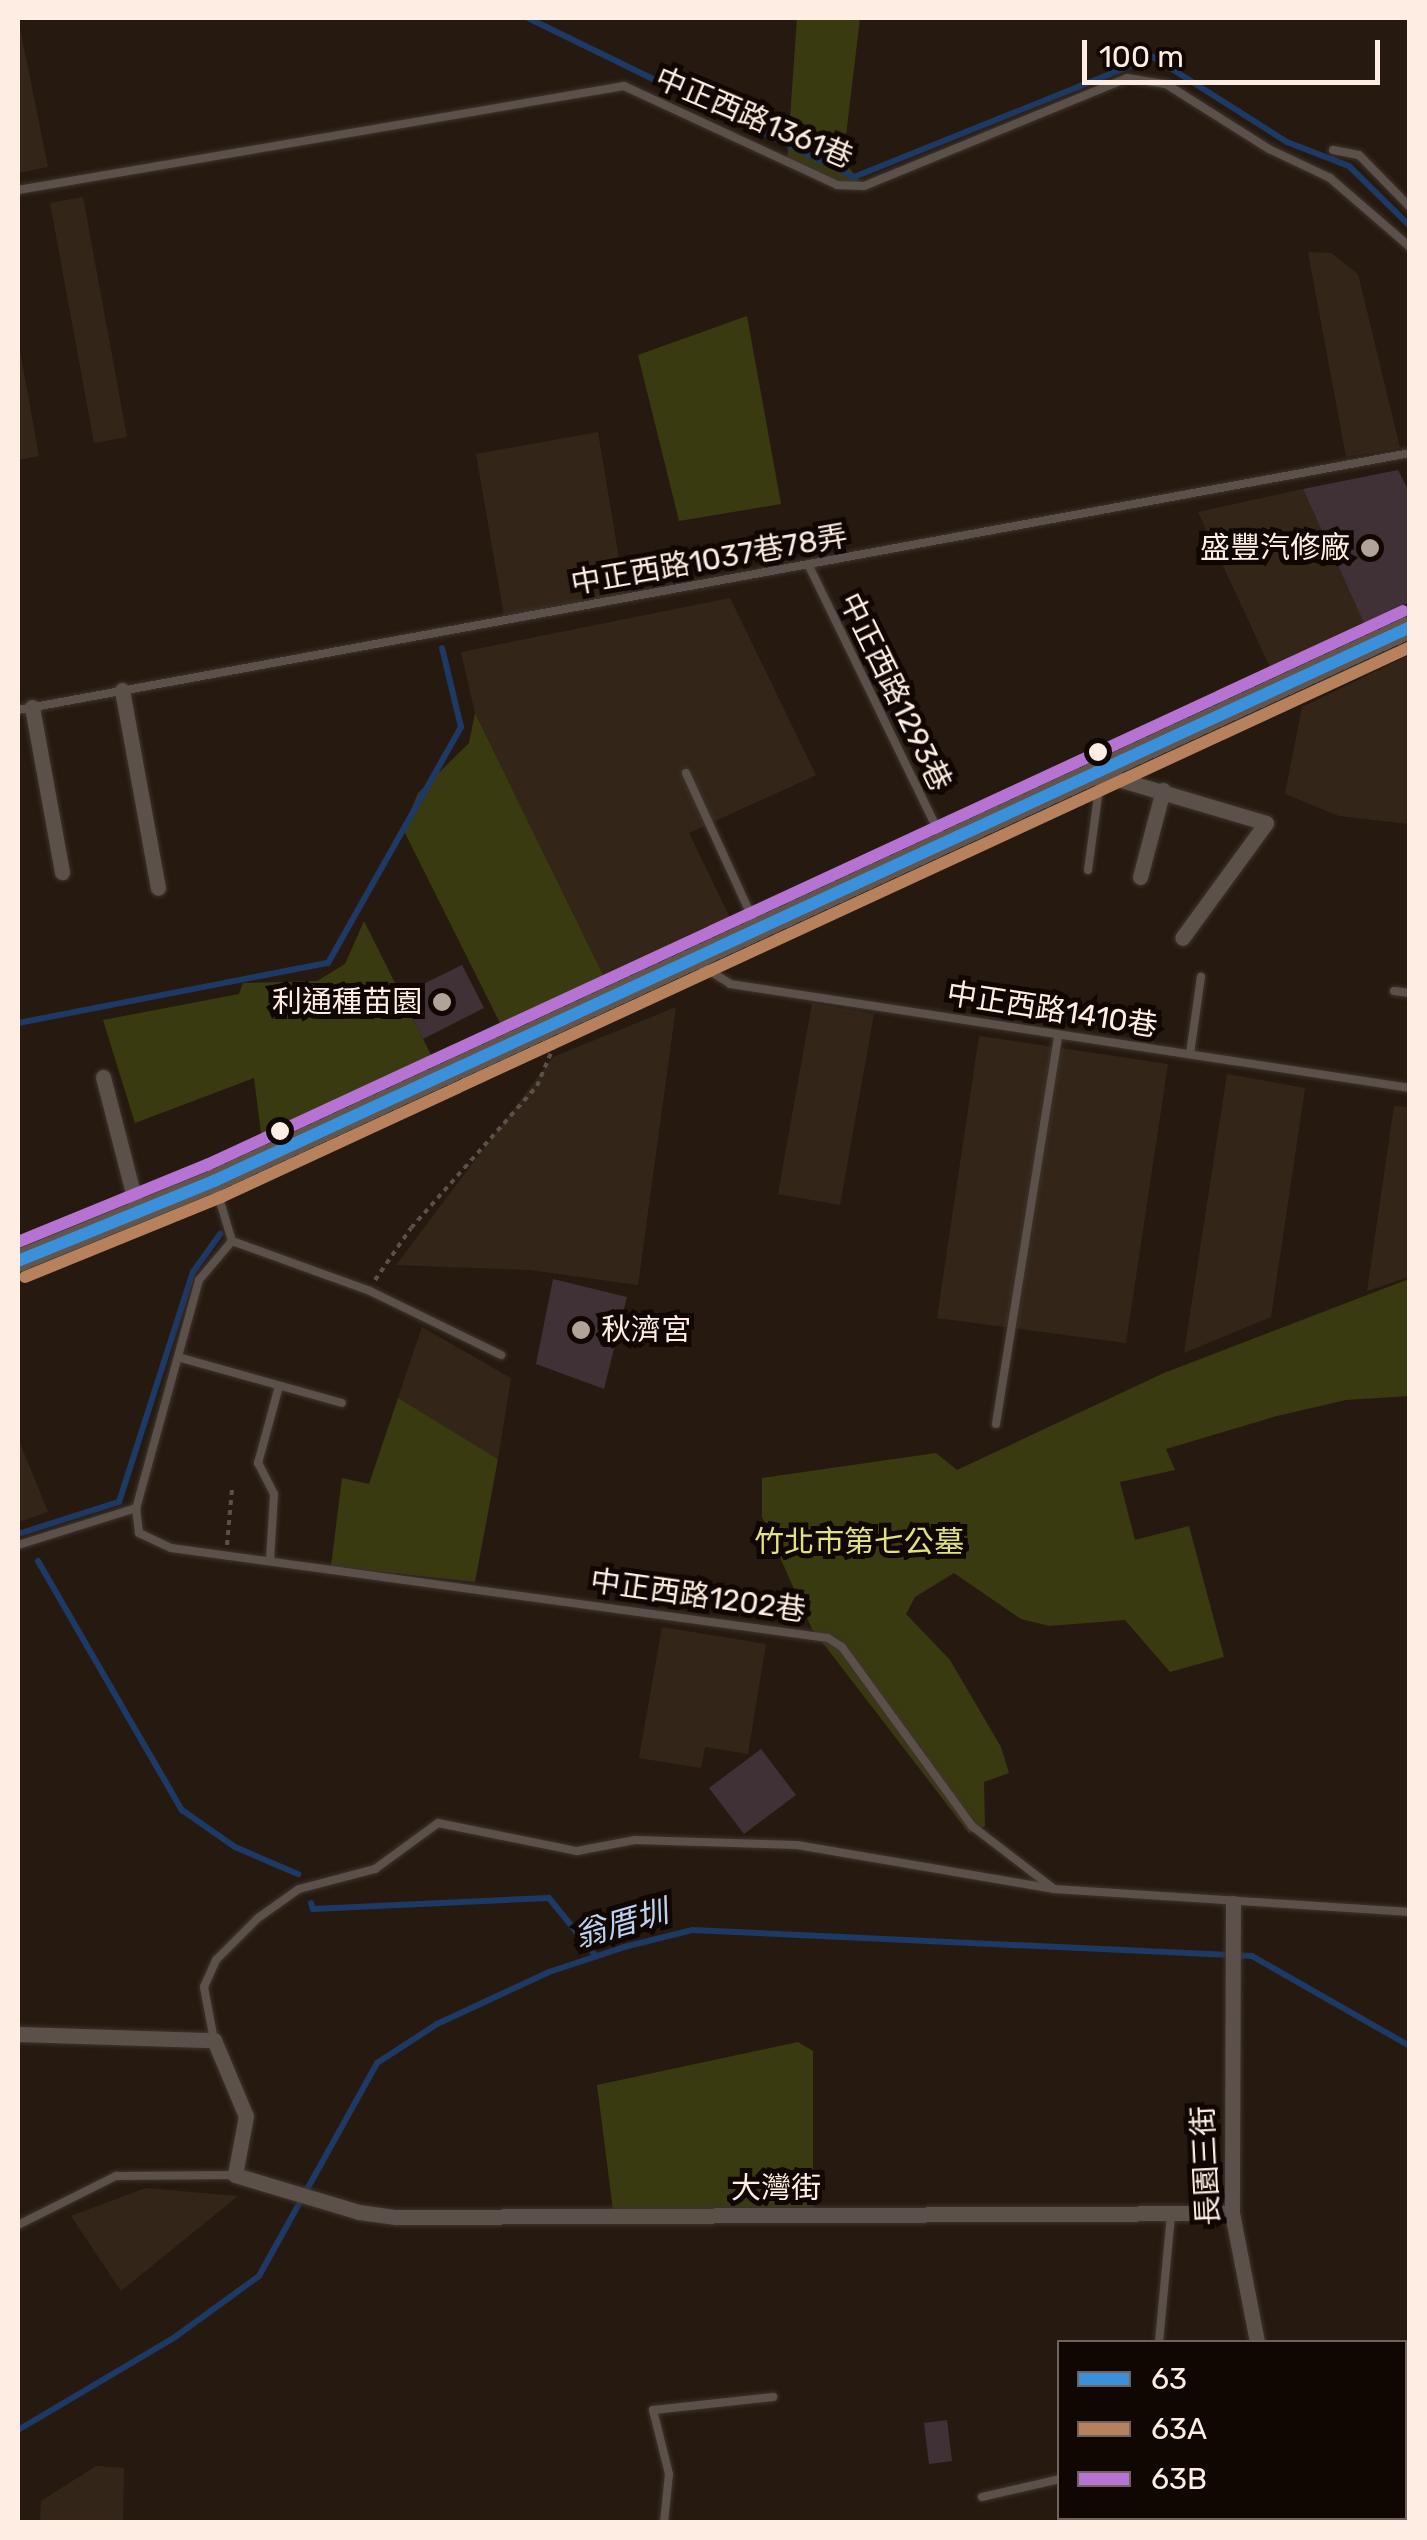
<!DOCTYPE html>
<meta charset="utf-8">
<style>
body{margin:0}
#map{position:relative;width:1427px;height:2540px;overflow:hidden;background:#261a10;font-family:Rubik,"Noto Sans TC",sans-serif}
div>[style]{position:absolute}
.industrial>*{inset:0;background:#332619}
.green>*{inset:0;background:#3a3a10}
.stream>*{height:6px;margin:-3px;padding:0 3px;transform-origin:3px;border-radius:3px;background:#1d3965}
.building>*{inset:0;background:#3f3135}
.path>*{height:4px;margin-top:-2px;transform-origin:0;background:repeating-linear-gradient(90deg,#5a514b 0 5px,transparent 0 10px)}
.roads{filter:drop-shadow(0 0 2px #3d342d) drop-shadow(0 0 2px #3d342d)}
.service>*{height:8px;margin:-4px;padding:0 4px;transform-origin:4px;border-radius:4px;background:#5b514a}
.minor>*{height:15px;margin:-7.5px;padding:0 7.5px;transform-origin:7.5px;border-radius:7.5px;background:#5b514a}
.tertiary>*{height:20px;margin:-10px;padding:0 10px;transform-origin:10px;border-radius:10px;background:#5b514a}
.secondary>*{height:22px;margin:-11px;padding:0 11px;transform-origin:11px;border-radius:11px;background:#62554d}
.bus-1>*{height:12px;margin:-6px;padding:0 6px;transform-origin:6px;border-radius:6px;background:#3a90db}
.bus-2>*{height:12px;margin:-6px;padding:0 6px;transform-origin:6px;border-radius:6px;background:#b6815c}
.bus-3>*{height:12px;margin:-6px;padding:0 6px;transform-origin:6px;border-radius:6px;background:#b673d3}
.dots>*{width:28px;height:28px;translate:-50% -50%;box-sizing:border-box;border:5px solid #100702;border-radius:50%}
span{translate:-50% -50%;white-space:nowrap;text-align:center;line-height:1.15;-webkit-text-stroke:10px #100702;paint-order:stroke}
.street-label{font-size:30px;color:#fdede2}
.poi-label{font-size:30px;color:#fdede2}
.right{translate:-100% -50%;text-align:right}
.left{translate:0 -50%;text-align:left}
.park-label{font-size:30px;color:#dee27f}
.water-label{font-size:32px;color:#bcd0f0;font-style:italic}
.frame{position:absolute;inset:0;border:20px solid #fdede2;pointer-events:none}
.legend{position:absolute;left:1057px;top:2340px;width:350px;height:180px;box-sizing:border-box;background:#100702;border:2px solid #6f635c;margin:0;padding:12px 18px;list-style:none;font-size:30px;color:#fdede2}
.legend li{display:flex;align-items:center;gap:20px;height:50px}
.legend b{width:50px;border:2px solid #6f635c}
.scale{position:absolute;left:1082px;top:40px;width:298px;height:45px;box-sizing:border-box;border:5px solid #fdede2;border-top:0;padding-left:12px;font-size:30px;line-height:35px;white-space:nowrap;color:#fdede2;-webkit-text-stroke:8px #100702;paint-order:stroke}
</style>
<div id="map">
<div class="industrial">
<div style="clip-path:polygon(18px 18px,48px 167px,18px 173px)"></div>
<div style="clip-path:polygon(83px 197px,127px 437px,94px 443px,50px 203px)"></div>
<div style="clip-path:polygon(1308px 252px,1331px 253px,1358px 274px,1400px 448px,1346px 457px)"></div>
<div style="clip-path:polygon(18px 339px,39px 456px,18px 460px)"></div>
<div style="clip-path:polygon(598px 432px,625px 595px,504px 616px,476px 454px)"></div>
<div style="clip-path:polygon(1303px 489px,1364px 623px,1270px 667px,1198px 512px)"></div>
<div style="clip-path:polygon(730px 598px,816px 775px,689px 833px,731px 920px,606px 981px,475px 713px,461px 652px)"></div>
<div style="clip-path:polygon(1409px 655px,1409px 824px,1339px 816px,1285px 794px,1302px 707px)"></div>
<div style="clip-path:polygon(812px 1003px,874px 1014px,840px 1205px,778px 1194px)"></div>
<div style="clip-path:polygon(676px 1007px,638px 1285px,530px 1270px,396px 1265px,553px 1057px)"></div>
<div style="clip-path:polygon(979px 1036px,1168px 1064px,1126px 1343px,937px 1318px)"></div>
<div style="clip-path:polygon(1227px 1074px,1305px 1088px,1271px 1317px,1184px 1353px)"></div>
<div style="clip-path:polygon(1394px 1106px,1409px 1107px,1409px 1277px,1367px 1291px)"></div>
<div style="clip-path:polygon(422px 1327px,511px 1378px,498px 1459px,398px 1398px)"></div>
<div style="clip-path:polygon(18px 1438px,48px 1512px,18px 1522px)"></div>
<div style="clip-path:polygon(662px 1627px,766px 1644px,748px 1754px,705px 1747px,701px 1768px,639px 1758px)"></div>
<div style="clip-path:polygon(146px 2188px,238px 2196px,121px 2291px,71px 2216px)"></div>
<div style="clip-path:polygon(96px 2466px,124px 2468px,123px 2522px,40px 2522px,41px 2501px)"></div>
</div>
<div class="green">
<div style="clip-path:polygon(797px 18px,860px 18px,843px 161px,863px 184px,836px 183px,787px 161px)"></div>
<div style="clip-path:polygon(747px 316px,781px 504px,679px 521px,638px 355px)"></div>
<div style="clip-path:polygon(475px 713px,606px 981px,503px 1029px,403px 829px,418px 793px,469px 743px)"></div>
<div style="clip-path:polygon(364px 921px,434px 1061px,262px 1141px,254px 1078px,135px 1123px,103px 1020px,239px 994px,243px 983px,317px 981px,345px 964px)"></div>
<div style="clip-path:polygon(1409px 1279px,1409px 1396px,1346px 1400px,1277px 1416px,1166px 1449px,1175px 1470px,1120px 1482px,1135px 1540px,1189px 1526px,1224px 1657px,1170px 1672px,1125px 1620px,1049px 1626px,1021px 1619px,954px 1573px,915px 1597px,906px 1614px,950px 1660px,1001px 1747px,1009px 1773px,984px 1782px,985px 1826px,969px 1833px,812px 1629px,762px 1517px,762px 1478px,936px 1453px,957px 1470px,1164px 1373px)"></div>
<div style="clip-path:polygon(398px 1398px,498px 1459px,475px 1582px,331px 1566px,342px 1478px,369px 1484px)"></div>
<div style="clip-path:polygon(798px 2042px,813px 2051px,813px 2210px,613px 2210px,597px 2085px)"></div>
</div>
<div class="stream">
<div style="left:528px;top:18px;width:363px;rotate:26deg"></div>
<div style="left:854px;top:177px;width:322px;rotate:-21.9deg"></div>
<div style="left:1153px;top:57px;width:159px;rotate:32.4deg"></div>
<div style="left:1287px;top:142px;width:66px;rotate:21.2deg"></div>
<div style="left:1349px;top:166px;width:86px;rotate:44.5deg"></div>
<div style="left:18px;top:1023px;width:316px;rotate:-11deg"></div>
<div style="left:328px;top:963px;width:271px;rotate:-60.6deg"></div>
<div style="left:461px;top:727px;width:81px;rotate:-103.5deg"></div>
<div style="left:18px;top:1534px;width:106px;rotate:-17.6deg"></div>
<div style="left:119px;top:1502px;width:242px;rotate:-72.2deg"></div>
<div style="left:193px;top:1272px;width:47px;rotate:-54.6deg"></div>
<div style="left:38px;top:1561px;width:288px;rotate:60deg"></div>
<div style="left:182px;top:1810px;width:65px;rotate:34.9deg"></div>
<div style="left:235px;top:1847px;width:69px;rotate:23.2deg"></div>
<div style="left:311px;top:1903px;width:6px;rotate:72deg"></div>
<div style="left:313px;top:1909px;width:236px;rotate:-2.7deg"></div>
<div style="left:549px;top:1898px;width:75px;rotate:51deg"></div>
<div style="left:18px;top:2430px;width:182px;rotate:-30.6deg"></div>
<div style="left:175px;top:2337px;width:104px;rotate:-36deg"></div>
<div style="left:259px;top:2276px;width:244px;rotate:-61deg"></div>
<div style="left:377px;top:2063px;width:72px;rotate:-33deg"></div>
<div style="left:437px;top:2024px;width:123px;rotate:-24.9deg"></div>
<div style="left:549px;top:1972px;width:79px;rotate:-18.4deg"></div>
<div style="left:624px;top:1947px;width:70px;rotate:-14deg"></div>
<div style="left:692px;top:1930px;width:561px;rotate:2.66deg"></div>
<div style="left:1252px;top:1956px;width:182px;rotate:29.7deg"></div>
<div style="left:1404px;top:2491px;width:6px;rotate:-9deg"></div>
<div style="left:1293px;top:2522px;width:12px;rotate:-20deg"></div>
</div>
<div class="building">
<div style="clip-path:polygon(1398px 470px,1410px 493px,1410px 602px,1364px 623px,1303px 489px)"></div>
<div style="clip-path:polygon(462px 965px,484px 1008px,423px 1039px,401px 995px)"></div>
<div style="clip-path:polygon(553px 1279px,627px 1297px,604px 1389px,536px 1364px)"></div>
<div style="clip-path:polygon(761px 1749px,796px 1795px,744px 1834px,709px 1788px)"></div>
<div style="clip-path:polygon(947px 2420px,952px 2461px,929px 2464px,924px 2423px)"></div>
</div>
<div class="path">
<div style="left:375px;top:1280px;width:63px;rotate:-55.3deg"></div>
<div style="left:411px;top:1228px;width:190px;rotate:-48.4deg"></div>
<div style="left:537px;top:1086px;width:41px;rotate:-67.2deg"></div>
<div style="left:227px;top:1545px;width:56px;rotate:-84.9deg"></div>
</div>
<div class="roads">
<div class="service">
<div style="left:1333px;top:150px;width:26px;rotate:11deg"></div>
<div style="left:1359px;top:155px;width:73px;rotate:45.6deg"></div>
<div style="left:18px;top:190px;width:615px;rotate:-9.74deg"></div>
<div style="left:624px;top:86px;width:235px;rotate:24.9deg"></div>
<div style="left:837px;top:185px;width:27px;rotate:2deg"></div>
<div style="left:864px;top:186px;width:284px;rotate:-22.3deg"></div>
<div style="left:1127px;top:78px;width:39px;rotate:9deg"></div>
<div style="left:1166px;top:84px;width:122px;rotate:32.3deg"></div>
<div style="left:1269px;top:149px;width:68px;rotate:25.4deg"></div>
<div style="left:1330px;top:178px;width:106px;rotate:40.8deg"></div>
<div style="left:808px;top:564px;width:306px;rotate:64deg"></div>
<div style="left:18px;top:710px;width:1416px;rotate:-10.46deg"></div>
<div style="left:686px;top:773px;width:170px;rotate:65.4deg"></div>
<div style="left:1088px;top:870px;width:97px;rotate:-82.3deg"></div>
<div style="left:697px;top:963px;width:39px;rotate:32deg"></div>
<div style="left:730px;top:984px;width:688px;rotate:8.7deg"></div>
<div style="left:1394px;top:991px;width:16px;rotate:7deg"></div>
<div style="left:1190px;top:1054px;width:78px;rotate:-81.9deg"></div>
<div style="left:215px;top:1185px;width:59px;rotate:73.1deg"></div>
<div style="left:232px;top:1241px;width:51px;rotate:130.2deg"></div>
<div style="left:199px;top:1280px;width:237px;rotate:105.4deg"></div>
<div style="left:136px;top:1508px;width:25px;rotate:83deg"></div>
<div style="left:139px;top:1533px;width:35px;rotate:25deg"></div>
<div style="left:171px;top:1548px;width:663px;rotate:7.8deg"></div>
<div style="left:828px;top:1638px;width:17px;rotate:33deg"></div>
<div style="left:842px;top:1647px;width:221px;rotate:54deg"></div>
<div style="left:972px;top:1826px;width:103px;rotate:37.5deg"></div>
<div style="left:232px;top:1241px;width:147px;rotate:19.9deg"></div>
<div style="left:370px;top:1291px;width:146px;rotate:26deg"></div>
<div style="left:181px;top:1358px;width:167px;rotate:15.6deg"></div>
<div style="left:996px;top:1424px;width:394px;rotate:-80.9deg"></div>
<div style="left:18px;top:1545px;width:124px;rotate:-17.4deg"></div>
<div style="left:270px;top:1560px;width:66px;rotate:-86.5deg"></div>
<div style="left:274px;top:1494px;width:35px;rotate:-117deg"></div>
<div style="left:258px;top:1463px;width:80px;rotate:-74.7deg"></div>
<div style="left:214px;top:2040px;width:54px;rotate:-100.7deg"></div>
<div style="left:204px;top:1987px;width:30px;rotate:-66deg"></div>
<div style="left:216px;top:1960px;width:59px;rotate:-45deg"></div>
<div style="left:258px;top:1918px;width:50px;rotate:-35.3deg"></div>
<div style="left:299px;top:1889px;width:79px;rotate:-14.7deg"></div>
<div style="left:375px;top:1869px;width:78px;rotate:-36.1deg"></div>
<div style="left:438px;top:1823px;width:142px;rotate:11.4deg"></div>
<div style="left:577px;top:1851px;width:59px;rotate:-10.7deg"></div>
<div style="left:635px;top:1840px;width:162px;rotate:1.8deg"></div>
<div style="left:797px;top:1845px;width:261px;rotate:9.7deg"></div>
<div style="left:1054px;top:1889px;width:357px;rotate:3.7deg"></div>
<div style="left:18px;top:2225px;width:110px;rotate:-26.6deg"></div>
<div style="left:116px;top:2176px;width:119px;rotate:-0.5deg"></div>
<div style="left:1159px;top:2342px;width:129px;rotate:-84.6deg"></div>
<div style="left:982px;top:2497px;width:80px;rotate:-13deg"></div>
<div style="left:664px;top:2522px;width:48px;rotate:-84.1deg"></div>
<div style="left:669px;top:2474px;width:66px;rotate:-104deg"></div>
<div style="left:653px;top:2410px;width:121px;rotate:-6.2deg"></div>
</div>
<div class="minor">
<div style="left:122px;top:690px;width:201px;rotate:79.7deg"></div>
<div style="left:32px;top:707px;width:168px;rotate:79.7deg"></div>
<div style="left:1101px;top:774px;width:172px;rotate:16.5deg"></div>
<div style="left:1266px;top:823px;width:142px;rotate:126.1deg"></div>
<div style="left:1140px;top:877px;width:90px;rotate:-75.2deg"></div>
<div style="left:103px;top:1077px;width:139px;rotate:75.5deg"></div>
<div style="left:1233px;top:1903px;width:310px;rotate:90.2deg"></div>
<div style="left:1232px;top:2213px;width:131px;rotate:79deg"></div>
<div style="left:18px;top:2034px;width:196px;rotate:1.8deg"></div>
<div style="left:214px;top:2040px;width:82px;rotate:67.2deg"></div>
<div style="left:246px;top:2116px;width:60px;rotate:100.6deg"></div>
<div style="left:235px;top:2175px;width:129px;rotate:16.6deg"></div>
<div style="left:359px;top:2212px;width:37px;rotate:8deg"></div>
<div style="left:396px;top:2217px;width:836px;rotate:-0.27deg"></div>
<div style="left:1238px;top:2522px;width:4px;rotate:-76deg"></div>
</div>
<div class="tertiary">
<div style="left:1404px;top:2461px;width:6px"></div>
<div style="left:1256px;top:2522px;width:12px;rotate:-20deg"></div>
</div>
<div class="secondary">
<div style="left:18px;top:1261px;width:212px;rotate:-22.2deg"></div>
<div style="left:214px;top:1181px;width:1318px;rotate:-24.85deg"></div>
</div>
</div>
<div class="bus-1">
<div style="left:18px;top:1261px;width:212px;rotate:-22.2deg"></div>
<div style="left:214px;top:1181px;width:1318px;rotate:-24.85deg"></div>
</div>
<div class="bus-2">
<div style="left:25px;top:1277px;width:212px;rotate:-22.2deg"></div>
<div style="left:221px;top:1197px;width:1310px;rotate:-24.82deg"></div>
</div>
<div class="bus-3">
<div style="left:18px;top:1242px;width:204px;rotate:-22.2deg"></div>
<div style="left:207px;top:1165px;width:1318px;rotate:-24.85deg"></div>
</div>
<div class="dots">
<div style="left:1370px;top:548px;background:#b2a398"></div>
<div style="left:1098px;top:752px;background:#fdede2"></div>
<div style="left:442px;top:1002px;background:#b2a398"></div>
<div style="left:280px;top:1131px;background:#fdede2"></div>
<div style="left:581px;top:1330px;background:#b2a398"></div>
</div>
<div class="street-label">
<span style="left:754px;top:118px;rotate:23deg">中正西路1361巷</span>
<span style="left:709px;top:560px;rotate:-10deg">中正西路1037巷78弄</span>
<span style="left:895px;top:692px;rotate:64deg">中正西路1293巷</span>
<span style="left:1052px;top:1010px;rotate:9deg">中正西路1410巷</span>
<span style="left:698px;top:1596px;rotate:8deg">中正西路1202巷</span>
<span style="left:1206px;top:2166px;rotate:-93deg">長園三街</span>
<span style="left:776px;top:2188px">大灣街</span>
</div>
<div class="poi-label">
<span class="right" style="left:1350px;top:548px">盛豐汽修廠</span>
<span class="right" style="left:422px;top:1002px">利通種苗園</span>
<span class="left" style="left:601px;top:1330px">秋濟宮</span>
</div>
<div class="park-label">
<span style="left:859px;top:1542px">竹北市第七公墓</span>
</div>
<div class="water-label">
<span style="left:621px;top:1924px;rotate:-16deg">翁厝圳</span>
</div>
<div class="frame"></div>
<ul class="legend">
<li><b style="height:12px;background:#3a90db"></b>63</li>
<li><b style="height:12px;background:#b6815c"></b>63A</li>
<li><b style="height:12px;background:#b673d3"></b>63B</li>
</ul>
<div class="scale">100 m</div>
</div>
